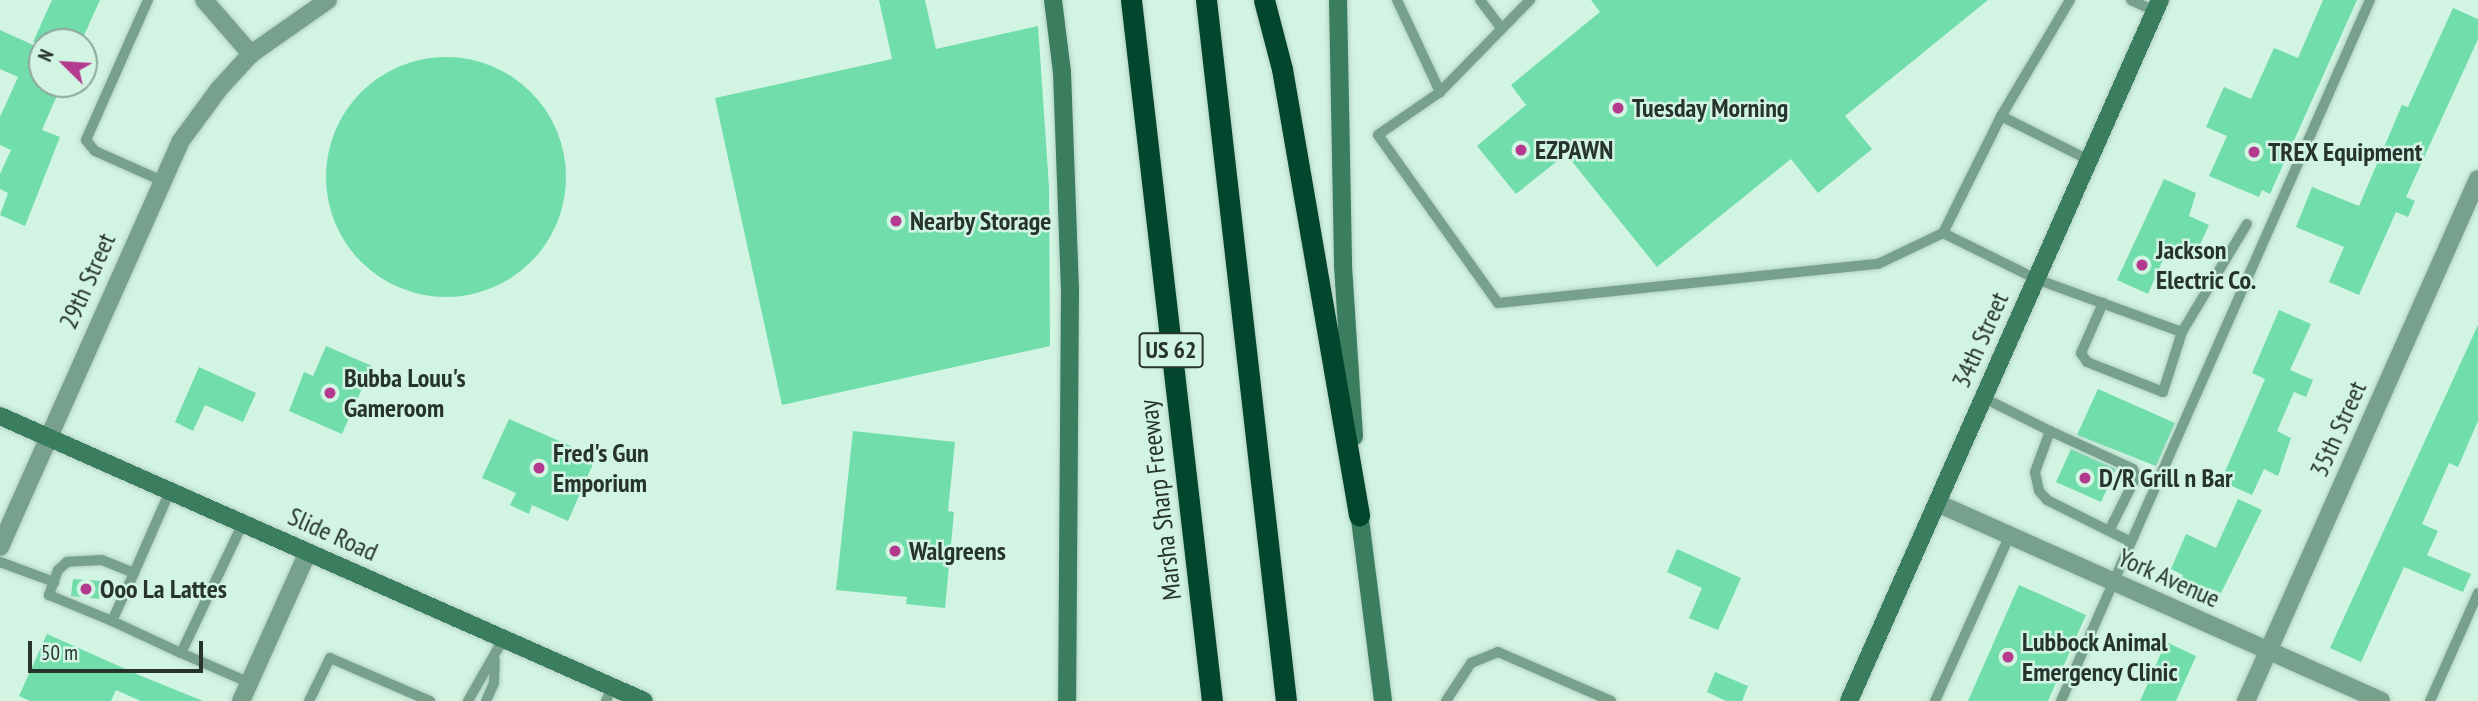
<!DOCTYPE html>
<style>
body{margin:0}
#map{position:relative;width:2478px;height:701px;overflow:hidden;background:#d2f4e2;font-family:"PT Sans Narrow",sans-serif}
div>[style]{position:absolute}
.building>*{inset:0;background:#70ddab}
.round{border-radius:50%}
.roads{filter:drop-shadow(0 0 2px #b3d1c2) drop-shadow(0 0 2px #b3d1c2)}
.service>*{height:10px;margin:-5px;padding:0 5px;transform-origin:5px;border-radius:5px;background:#77a18c}
.minor>*{height:18px;margin:-9px;padding:0 9px;transform-origin:9px;border-radius:9px;background:#77a18c}
.tertiary>*{height:18px;margin:-9px;padding:0 9px;transform-origin:9px;border-radius:9px;background:#77a18c}
.secondary>*{height:18px;margin:-9px;padding:0 9px;transform-origin:9px;border-radius:9px;background:#3a7d5f}
.motorway>*{height:21px;margin:-10.5px;padding:0 10.5px;transform-origin:10.5px;border-radius:10.5px;background:#03462e}
.dots>*{width:19px;height:19px;translate:-50% -50%;box-sizing:border-box;border:4px solid #d2f4e2;border-radius:50%}
span{translate:-50% -50%;white-space:nowrap;text-align:center;line-height:1.15;-webkit-text-stroke:5px #d2f4e2;paint-order:stroke}
.shield-label span{padding:2px 5px;background:#d2f4e2;border:2px solid;border-radius:5px;-webkit-text-stroke-width:0}
.shield-label{font-size:24px;color:#27342e;font-weight:700}
.poi-label{font-size:26px;color:#27342e;font-weight:700}
.left{translate:0 -50%;text-align:left}
.street-label{font-size:26px;color:#27342e}
.north{position:absolute;left:28px;top:28px;width:70px;height:70px;box-sizing:border-box;background:#d2f4e2;border:2px solid #8ea79a;border-radius:50%;rotate:294deg;font-size:19px;font-weight:700;line-height:28px;text-align:center;color:#27342e}
.north::after{content:'';display:block;margin:auto;width:24px;height:32px;background:#b33a8e;clip-path:polygon(50% 0,100% 100%,50% 72%,0 100%)}
.scale{position:absolute;left:28px;top:641px;width:175px;height:32px;box-sizing:border-box;border:4px solid #27342e;border-top:0;padding-left:9px;font-size:21px;line-height:24px;white-space:nowrap;color:#27342e;-webkit-text-stroke:5px #d2f4e2;paint-order:stroke}
</style>
<div id="map">
<div class="building">
<div style="clip-path:polygon(52px 0,100px 0,81px 42px,33px 42px)"></div>
<div style="clip-path:polygon(879px 0,925px 0,936px 49px,1038px 26px,1049px 187px,1050px 346px,782px 405px,715px 98px,892px 59px)"></div>
<div style="clip-path:polygon(1591px 0,1988px 0,1845px 116px,1872px 149px,1818px 193px,1791px 159px,1657px 267px,1566px 154px,1516px 194px,1477px 146px,1526px 105px,1511px 85px,1600px 12px)"></div>
<div style="clip-path:polygon(2323px 0,2357px 0,2270px 194px,2262px 190px,2259px 197px,2209px 176px,2227px 136px,2206px 127px,2224px 87px,2251px 99px,2274px 48px,2298px 58px)"></div>
<div style="clip-path:polygon(2453px 8px,2478px 19px,2478px 39px,2406px 197px,2415px 201px,2408px 217px,2396px 212px,2359px 295px,2329px 282px,2344px 247px,2296px 227px,2312px 187px,2359px 206px,2402px 105px,2408px 107px)"></div>
<div style="clip-path:polygon(0 30px,42px 49px,42px 84px,62px 84px,42px 130px,60px 137px,25px 226px,0 215px,8px 193px,0 189px,0 174px,11px 150px,0 145px,0 117px,18px 77px,0 69px)"></div>
<div class="round" style="left:326px;top:57px;width:240px;height:240px"></div>
<div style="clip-path:polygon(2164px 179px,2196px 193px,2189px 216px,2209px 225px,2197px 251px,2181px 244px,2179px 250px,2169px 246px,2148px 294px,2117px 280px)"></div>
<div style="clip-path:polygon(2279px 310px,2311px 324px,2290px 370px,2313px 380px,2306px 397px,2294px 392px,2277px 431px,2291px 438px,2278px 476px,2264px 469px,2252px 495px,2221px 481px,2265px 379px,2252px 373px)"></div>
<div style="clip-path:polygon(2478px 325px,2478px 421px,2458px 467px,2449px 463px,2422px 524px,2438px 531px,2427px 555px,2471px 574px,2463px 592px,2404px 567px,2361px 662px,2330px 648px)"></div>
<div style="clip-path:polygon(326px 346px,372px 366px,342px 434px,289px 411px,304px 372px,313px 376px)"></div>
<div style="clip-path:polygon(199px 367px,256px 393px,243px 422px,205px 405px,193px 431px,175px 422px)"></div>
<div style="clip-path:polygon(2098px 389px,2175px 423px,2156px 466px,2077px 435px)"></div>
<div style="clip-path:polygon(509px 419px,596px 457px,568px 521px,532px 505px,529px 514px,510px 505px,516px 493px,482px 478px)"></div>
<div style="clip-path:polygon(853px 431px,955px 442px,948px 511px,954px 512px,945px 608px,906px 604px,907px 597px,836px 590px)"></div>
<div style="clip-path:polygon(2071px 449px,2116px 469px,2101px 502px,2056px 482px)"></div>
<div style="clip-path:polygon(2238px 499px,2262px 510px,2221px 593px,2209px 588px,2205px 596px,2179px 584px,2183px 575px,2171px 569px,2186px 534px,2216px 548px)"></div>
<div style="clip-path:polygon(1677px 549px,1741px 578px,1718px 630px,1689px 618px,1702px 588px,1667px 572px)"></div>
<div style="clip-path:polygon(73px 579px,101px 581px,99px 599px,71px 596px)"></div>
<div style="clip-path:polygon(2019px 585px,2086px 615px,2048px 701px,1968px 701px)"></div>
<div style="clip-path:polygon(47px 634px,139px 675px,203px 701px,141px 701px,116px 690px,111px 701px,30px 701px,19px 696px)"></div>
<div style="clip-path:polygon(2166px 642px,2196px 656px,2176px 701px,2140px 701px)"></div>
<div style="clip-path:polygon(1715px 672px,1748px 686px,1742px 701px,1726px 701px,1707px 692px)"></div>
</div>
<div class="roads">
<div class="service">
<div style="left:148px;top:0;width:153px;rotate:113.9deg"></div>
<div style="left:86px;top:140px;width:14px;rotate:51deg"></div>
<div style="left:95px;top:151px;width:71px;rotate:24deg"></div>
<div style="left:1397px;top:0;width:102px;rotate:64.9deg"></div>
<div style="left:1440px;top:92px;width:75px;rotate:145.3deg"></div>
<div style="left:1378px;top:135px;width:206px;rotate:54.5deg"></div>
<div style="left:1498px;top:303px;width:382px;rotate:-5.9deg"></div>
<div style="left:1878px;top:264px;width:72px;rotate:-25.5deg"></div>
<div style="left:1943px;top:233px;width:131px;rotate:-63.6deg"></div>
<div style="left:1480px;top:0;width:36px;rotate:53deg"></div>
<div style="left:2070px;top:0;width:135px;rotate:120.7deg"></div>
<div style="left:2001px;top:116px;width:98px;rotate:26.6deg"></div>
<div style="left:2131px;top:0;width:26px;rotate:25deg"></div>
<div style="left:1440px;top:92px;width:129px;rotate:-45.6deg"></div>
<div style="left:1943px;top:233px;width:104px;rotate:26.3deg"></div>
<div style="left:2036px;top:279px;width:155px;rotate:20deg"></div>
<div style="left:2182px;top:332px;width:63px;rotate:107.6deg"></div>
<div style="left:2163px;top:392px;width:82px;rotate:-158.5deg"></div>
<div style="left:2087px;top:362px;width:11px;rotate:-124deg"></div>
<div style="left:2081px;top:353px;width:55px;rotate:-66.3deg"></div>
<div style="left:2182px;top:332px;width:126px;rotate:-59deg"></div>
<div style="left:1984px;top:398px;width:74px;rotate:26.6deg"></div>
<div style="left:2050px;top:431px;width:44px;rotate:110.1deg"></div>
<div style="left:2035px;top:472px;width:19px;rotate:78deg"></div>
<div style="left:2039px;top:491px;width:12px;rotate:48deg"></div>
<div style="left:2047px;top:500px;width:94px;rotate:26.6deg"></div>
<div style="left:2050px;top:431px;width:91px;rotate:24.6deg"></div>
<div style="left:2133px;top:469px;width:9px;rotate:69deg"></div>
<div style="left:2136px;top:477px;width:60px;rotate:116.6deg"></div>
<div style="left:0;top:562px;width:58px;rotate:20.3deg"></div>
<div style="left:134px;top:573px;width:35px;rotate:-158deg"></div>
<div style="left:102px;top:560px;width:35px;rotate:177deg"></div>
<div style="left:67px;top:562px;width:12px;rotate:138deg"></div>
<div style="left:58px;top:570px;width:27px;rotate:110deg"></div>
<div style="left:49px;top:595px;width:68px;rotate:22.4deg"></div>
<div style="left:112px;top:621px;width:53px;rotate:-65.4deg"></div>
<div style="left:134px;top:573px;width:90px;rotate:-66.3deg"></div>
<div style="left:112px;top:621px;width:76px;rotate:24.9deg"></div>
<div style="left:181px;top:653px;width:144px;rotate:-64.5deg"></div>
<div style="left:181px;top:653px;width:75px;rotate:23.5deg"></div>
<div style="left:309px;top:701px;width:48px;rotate:-64deg"></div>
<div style="left:330px;top:658px;width:109px;rotate:23.3deg"></div>
<div style="left:468px;top:701px;width:73px;rotate:-60.3deg"></div>
<div style="left:486px;top:701px;width:20px;rotate:-66deg"></div>
<div style="left:494px;top:683px;width:23px;rotate:-88deg"></div>
<div style="left:606px;top:701px;width:15px;rotate:-67deg"></div>
<div style="left:1446px;top:701px;width:45px;rotate:-56.7deg"></div>
<div style="left:1471px;top:663px;width:29px;rotate:-22deg"></div>
<div style="left:1498px;top:652px;width:123px;rotate:23.4deg"></div>
<div style="left:1935px;top:701px;width:182px;rotate:-65.7deg"></div>
<div style="left:2061px;top:701px;width:766px;rotate:-66.21deg"></div>
<div style="left:2430px;top:701px;width:118px;rotate:-66deg"></div>
</div>
<div class="minor">
<div style="left:204px;top:0;width:72px;rotate:49deg"></div>
<div style="left:1937px;top:503px;width:486px;rotate:24deg"></div>
<div style="left:241px;top:701px;width:163px;rotate:-65.8deg"></div>
<div style="left:2246px;top:701px;width:571px;rotate:-66.04deg"></div>
</div>
<div class="tertiary">
<div style="left:0;top:547px;width:443px;rotate:-66deg"></div>
<div style="left:180px;top:142px;width:66px;rotate:-53.7deg"></div>
<div style="left:219px;top:89px;width:47px;rotate:-47.6deg"></div>
<div style="left:251px;top:54px;width:94px;rotate:-35deg"></div>
</div>
<div class="secondary">
<div style="left:1053px;top:0;width:73px;rotate:82.9deg"></div>
<div style="left:1062px;top:72px;width:216px;rotate:87.9deg"></div>
<div style="left:1070px;top:288px;width:413px;rotate:90.4deg"></div>
<div style="left:1338px;top:0;width:266px;rotate:88.9deg"></div>
<div style="left:1343px;top:266px;width:171px;rotate:86.3deg"></div>
<div style="left:0;top:416px;width:704px;rotate:23.87deg"></div>
<div style="left:1358px;top:503px;width:200px;rotate:82.8deg"></div>
<div style="left:1849px;top:701px;width:767px;rotate:-66.08deg"></div>
</div>
<div class="motorway">
<div style="left:1131px;top:0;width:706px;rotate:83.41deg"></div>
<div style="left:1206px;top:0;width:706px;rotate:83.49deg"></div>
<div style="left:1264px;top:0;width:71px;rotate:75.4deg"></div>
<div style="left:1282px;top:69px;width:453px;rotate:80.2deg"></div>
</div>
</div>
<div class="dots">
<div style="left:1618px;top:108px;background:#b33a8e"></div>
<div style="left:1521px;top:150px;background:#b33a8e"></div>
<div style="left:2254px;top:152px;background:#b33a8e"></div>
<div style="left:896px;top:221px;background:#b33a8e"></div>
<div style="left:2142px;top:265px;background:#b33a8e"></div>
<div style="left:330px;top:393px;background:#b33a8e"></div>
<div style="left:539px;top:468px;background:#b33a8e"></div>
<div style="left:2085px;top:478px;background:#b33a8e"></div>
<div style="left:895px;top:551px;background:#b33a8e"></div>
<div style="left:86px;top:589px;background:#b33a8e"></div>
<div style="left:2008px;top:657px;background:#b33a8e"></div>
</div>
<div class="shield-label">
<span style="left:1171px;top:350px">US 62</span>
</div>
<div class="poi-label">
<span class="left" style="left:1632px;top:108px">Tuesday Morning</span>
<span class="left" style="left:1535px;top:150px">EZPAWN</span>
<span class="left" style="left:2268px;top:152px">TREX Equipment</span>
<span class="left" style="left:910px;top:221px">Nearby Storage</span>
<span class="left" style="left:2156px;top:265px">Jackson<br>Electric Co.</span>
<span class="left" style="left:344px;top:393px">Bubba Louu's<br>Gameroom</span>
<span class="left" style="left:553px;top:468px">Fred's Gun<br>Emporium</span>
<span class="left" style="left:2099px;top:478px">D/R Grill n Bar</span>
<span class="left" style="left:909px;top:551px">Walgreens</span>
<span class="left" style="left:100px;top:589px">Ooo La Lattes</span>
<span class="left" style="left:2022px;top:657px">Lubbock Animal<br>Emergency Clinic</span>
</div>
<div class="street-label">
<span style="left:87px;top:281px;rotate:-66deg">29th Street</span>
<span style="left:1980px;top:340px;rotate:-66deg">34th Street</span>
<span style="left:2338px;top:429px;rotate:-66deg">35th Street</span>
<span style="left:1160px;top:500px;rotate:-97deg">Marsha Sharp Freeway</span>
<span style="left:333px;top:534px;rotate:24deg">Slide Road</span>
<span style="left:2169px;top:578px;rotate:24deg">York Avenue</span>
</div>
<div class="north">N</div>
<div class="scale">50 m</div>
</div>
